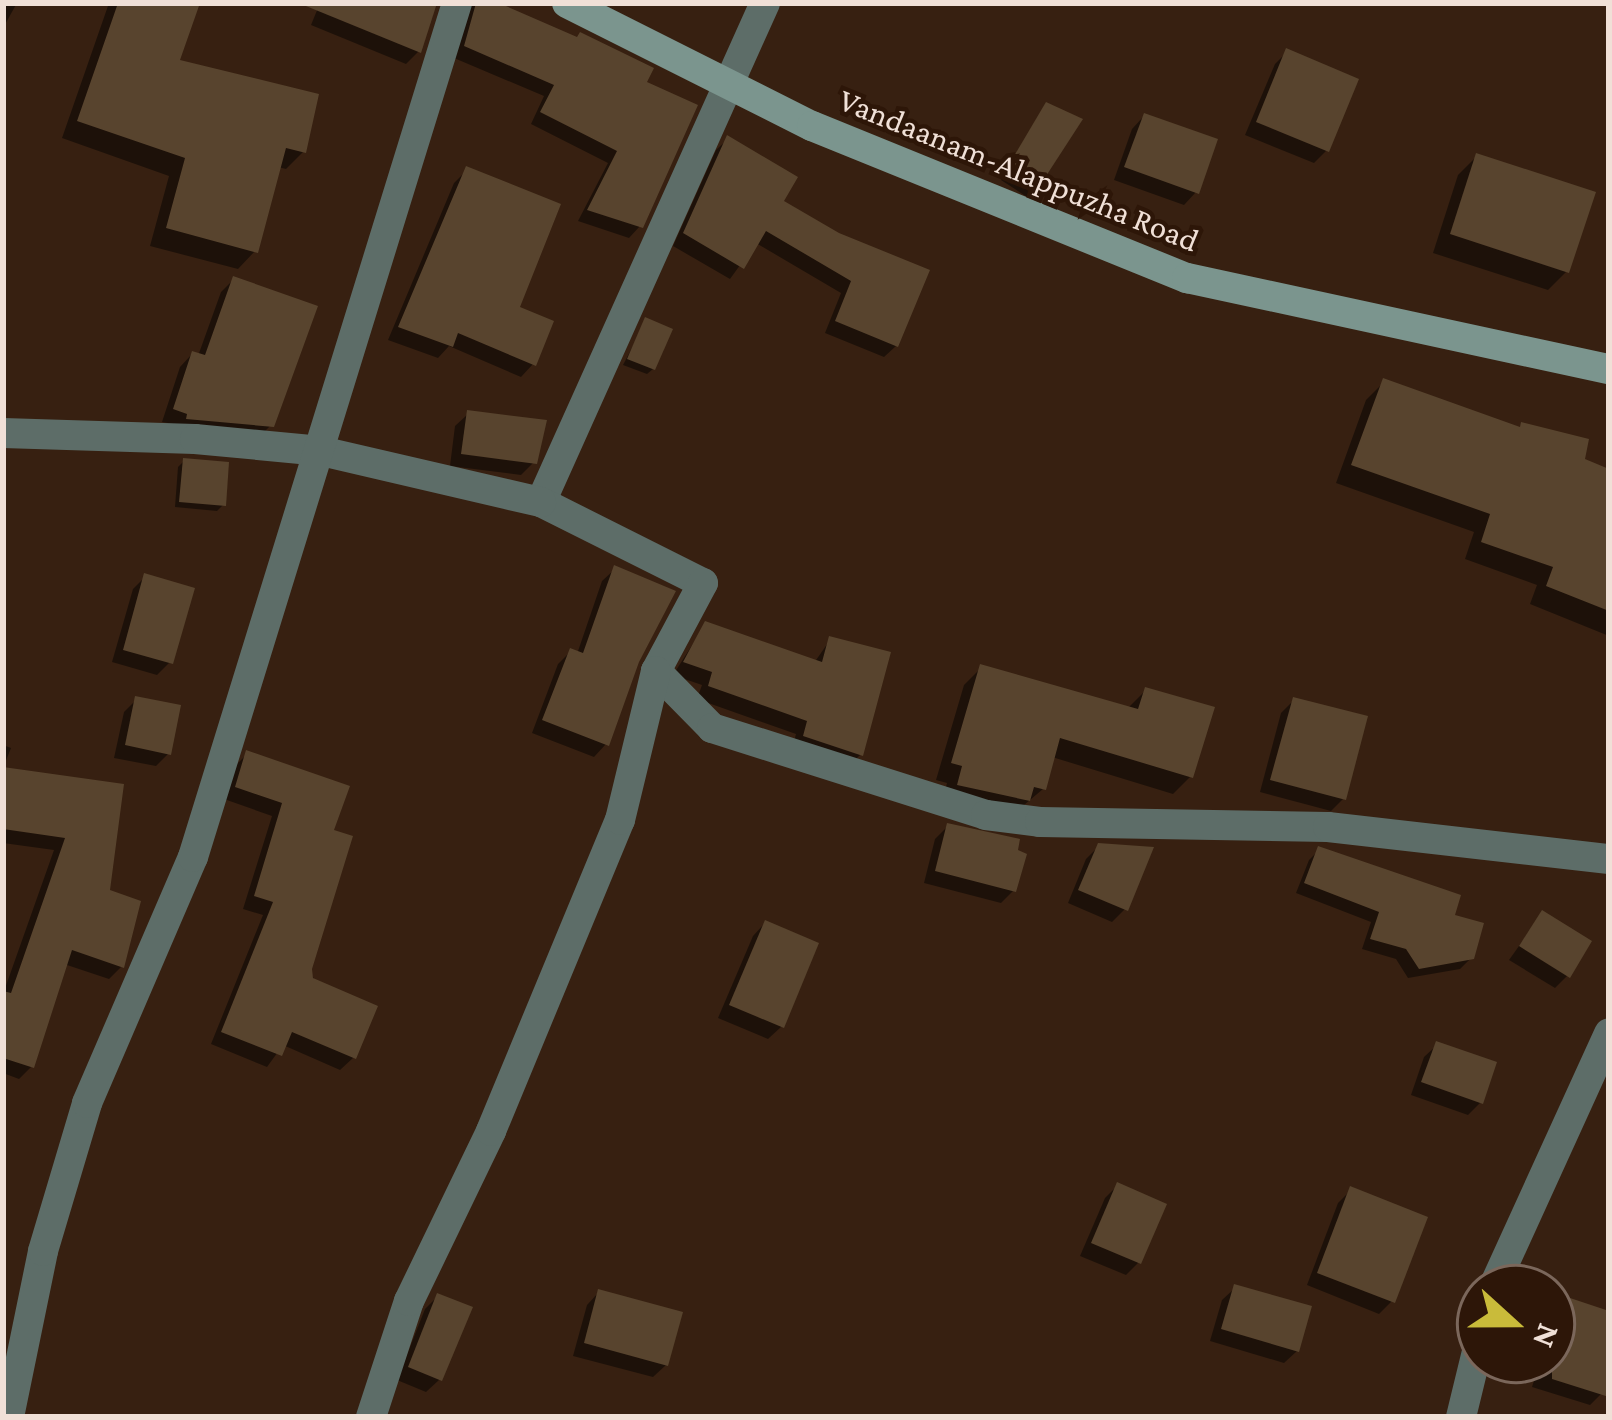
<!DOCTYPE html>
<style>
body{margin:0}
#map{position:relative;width:1612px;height:1420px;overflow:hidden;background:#372011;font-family:"Crimson Pro",serif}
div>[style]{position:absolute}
.shadow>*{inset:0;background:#0007}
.building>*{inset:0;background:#58442e}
.minor>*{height:30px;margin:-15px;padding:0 15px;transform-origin:15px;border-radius:15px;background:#5d6d68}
.secondary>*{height:30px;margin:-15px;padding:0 15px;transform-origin:15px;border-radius:15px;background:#7b958e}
span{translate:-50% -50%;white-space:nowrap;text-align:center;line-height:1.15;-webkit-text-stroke:9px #2d1608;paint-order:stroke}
.street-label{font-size:33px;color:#f0e0d7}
.frame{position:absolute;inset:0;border:6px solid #f0e0d7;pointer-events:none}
.north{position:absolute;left:1456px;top:1264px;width:120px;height:120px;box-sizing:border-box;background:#2d1608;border:3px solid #7b675b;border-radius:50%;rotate:111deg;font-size:33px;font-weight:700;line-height:48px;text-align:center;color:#f0e0d7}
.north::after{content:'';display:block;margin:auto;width:42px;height:54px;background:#c9bb3a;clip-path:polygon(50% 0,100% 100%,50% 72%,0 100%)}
</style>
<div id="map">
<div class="shadow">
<div style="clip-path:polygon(3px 3px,17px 3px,3px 28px)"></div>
<div style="clip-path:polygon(109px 3px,197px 3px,176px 62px,303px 152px,286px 169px,278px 167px,255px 251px,238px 269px,150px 246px,169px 176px,62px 138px)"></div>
<div style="clip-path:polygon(320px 3px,434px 3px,418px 52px,406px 64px,311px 25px)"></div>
<div style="clip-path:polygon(465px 3px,492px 3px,643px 83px,640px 226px,629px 238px,578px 221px,608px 163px,531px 124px,544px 96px,454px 58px)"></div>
<div style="clip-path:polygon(1287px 52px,1326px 151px,1314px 163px,1245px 135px,1275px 64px)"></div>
<div style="clip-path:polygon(1041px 112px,1032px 191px,1027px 197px,1001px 180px)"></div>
<div style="clip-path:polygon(1144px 116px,1196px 192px,1184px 205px,1114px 180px,1132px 129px)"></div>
<div style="clip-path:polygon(728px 139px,780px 202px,837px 235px,896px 346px,884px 357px,825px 333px,841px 293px,756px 243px,730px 279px,673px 246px,716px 150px)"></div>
<div style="clip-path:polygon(1477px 156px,1567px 271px,1548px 290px,1433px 253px,1458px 175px)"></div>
<div style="clip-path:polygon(467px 170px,533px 364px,521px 377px,449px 346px,438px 358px,388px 340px,454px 183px)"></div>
<div style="clip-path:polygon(234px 279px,271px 425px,258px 438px,162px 422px,180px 367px,192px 354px,198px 356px,221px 292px)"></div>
<div style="clip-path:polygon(646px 321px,653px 369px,647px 374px,623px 365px)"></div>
<div style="clip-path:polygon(1384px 382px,1609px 472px,1609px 636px,1530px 604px,1537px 585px,1465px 559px,1474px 532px,1336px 483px,1366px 400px)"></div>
<div style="clip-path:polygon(468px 414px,534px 462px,521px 475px,450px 466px,455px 426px)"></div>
<div style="clip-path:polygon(184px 461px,223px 505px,217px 511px,175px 507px,178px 467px)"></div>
<div style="clip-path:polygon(615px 569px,636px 661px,606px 744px,594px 757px,532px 733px,558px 664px,571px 651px,577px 654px,602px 581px)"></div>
<div style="clip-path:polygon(145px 577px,170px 662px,157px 675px,112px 662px,133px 589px)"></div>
<div style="clip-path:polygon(705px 625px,814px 663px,830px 640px,861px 754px,848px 767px,792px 749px,796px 734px,697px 699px,702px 685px,673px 675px)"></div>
<div style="clip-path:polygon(981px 668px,1129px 707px,1146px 690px,1190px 777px,1173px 794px,1052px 757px,1043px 789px,1011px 816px,942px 802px,947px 783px,936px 780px,964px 685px)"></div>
<div style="clip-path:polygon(136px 700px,168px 754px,156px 766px,114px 758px,124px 712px)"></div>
<div style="clip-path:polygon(1294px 700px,1344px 798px,1331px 811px,1260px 792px,1281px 713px)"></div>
<div style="clip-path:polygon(3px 745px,11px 748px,3px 768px)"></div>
<div style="clip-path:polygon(247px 754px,330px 832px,309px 969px,353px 1058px,340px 1070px,283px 1045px,267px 1067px,211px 1044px,263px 915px,243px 909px,272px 816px,224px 799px,235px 766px)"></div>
<div style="clip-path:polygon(3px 770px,121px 786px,106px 892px,121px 967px,109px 979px,64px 964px,32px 1066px,19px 1079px,3px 1073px,3px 994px,54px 850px,3px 843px)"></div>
<div style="clip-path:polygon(948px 826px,1014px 890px,1001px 903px,924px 883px,935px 839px)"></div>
<div style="clip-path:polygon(1099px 846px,1125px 909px,1112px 922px,1068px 903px,1086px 859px)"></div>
<div style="clip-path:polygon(1319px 850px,1451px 917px,1471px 958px,1460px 969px,1408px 978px,1396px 959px,1362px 949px,1371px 922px,1296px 893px,1309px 860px)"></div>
<div style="clip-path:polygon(1542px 914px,1567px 976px,1555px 988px,1509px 960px)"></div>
<div style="clip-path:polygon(765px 923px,781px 1027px,768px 1039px,718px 1018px,753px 936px)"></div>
<div style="clip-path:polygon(1437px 1045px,1481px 1102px,1468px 1115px,1411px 1095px,1424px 1057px)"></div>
<div style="clip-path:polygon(1117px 1186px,1138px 1263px,1126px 1275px,1080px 1256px,1105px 1198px)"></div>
<div style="clip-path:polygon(1351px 1190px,1392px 1301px,1379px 1314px,1307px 1285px,1338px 1203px)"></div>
<div style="clip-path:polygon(1522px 1280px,1540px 1288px,1514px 1288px)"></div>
<div style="clip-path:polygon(1235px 1288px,1297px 1351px,1284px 1363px,1210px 1341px,1222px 1300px)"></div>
<div style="clip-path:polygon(599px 1292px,666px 1365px,653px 1377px,573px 1356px,587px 1305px)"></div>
<div style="clip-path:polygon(1552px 1294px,1609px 1319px,1609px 1370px,1601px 1394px,1590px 1405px,1532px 1387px,1536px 1374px,1494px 1360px,1552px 1360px)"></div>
<div style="clip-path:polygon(438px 1296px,439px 1380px,426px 1392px,397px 1380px,425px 1309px)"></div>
</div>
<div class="building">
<div style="clip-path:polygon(118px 3px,200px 3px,180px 60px,319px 94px,306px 153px,286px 148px,258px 253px,166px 228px,185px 158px,77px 121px)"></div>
<div style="clip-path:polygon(362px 3px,437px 3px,421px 53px,301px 4px)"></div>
<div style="clip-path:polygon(476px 3px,499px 3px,577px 37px,580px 32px,654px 68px,647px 82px,698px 105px,643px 228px,587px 210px,617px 151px,540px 112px,554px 85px,464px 46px)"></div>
<div style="clip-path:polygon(1286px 48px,1359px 79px,1329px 152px,1256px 122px)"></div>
<div style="clip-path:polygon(1046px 102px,1083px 119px,1035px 193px,1004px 173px)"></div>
<div style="clip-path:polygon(1144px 113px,1218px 139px,1199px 194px,1124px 167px)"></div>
<div style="clip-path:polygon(727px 135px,798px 177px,784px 201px,839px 233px,930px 270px,898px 347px,835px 321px,851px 281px,766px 231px,744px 269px,683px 233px)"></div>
<div style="clip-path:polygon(1476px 153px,1596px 192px,1569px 273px,1450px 234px)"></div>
<div style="clip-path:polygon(466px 166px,561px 204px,520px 307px,554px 321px,536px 366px,458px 333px,453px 347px,398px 327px)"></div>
<div style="clip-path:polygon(233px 276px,318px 306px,274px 427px,186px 419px,187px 414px,173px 409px,192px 351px,205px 355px)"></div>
<div style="clip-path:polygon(645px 317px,673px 329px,655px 370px,627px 359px)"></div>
<div style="clip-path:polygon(1383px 378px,1520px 427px,1521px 422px,1589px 439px,1585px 459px,1609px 469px,1609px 611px,1546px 586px,1553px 567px,1481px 542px,1490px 514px,1351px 465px)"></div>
<div style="clip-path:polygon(467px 410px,547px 420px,537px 464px,461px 454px)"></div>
<div style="clip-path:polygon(183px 458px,229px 462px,226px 506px,179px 502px)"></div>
<div style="clip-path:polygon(614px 565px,676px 591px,639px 662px,609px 746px,542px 720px,570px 648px,583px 653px)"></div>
<div style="clip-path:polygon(144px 573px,195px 588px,173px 664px,123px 650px)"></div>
<div style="clip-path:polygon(705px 621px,822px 662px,829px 636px,891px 652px,863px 756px,803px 736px,807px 721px,708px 686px,712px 672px,683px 662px)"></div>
<div style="clip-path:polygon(980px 664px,1138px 709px,1145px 687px,1215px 707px,1193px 778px,1060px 738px,1046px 790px,1034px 787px,1030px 801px,957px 785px,962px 766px,951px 763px)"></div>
<div style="clip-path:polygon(135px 696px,181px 705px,171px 755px,125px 745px)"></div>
<div style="clip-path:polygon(1293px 697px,1368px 716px,1346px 800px,1270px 780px)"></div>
<div style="clip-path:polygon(246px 750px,350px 786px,334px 830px,353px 836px,312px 969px,313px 978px,378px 1006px,356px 1059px,292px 1032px,282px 1056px,221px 1032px,273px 902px,254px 896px,282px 803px,235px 787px)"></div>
<div style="clip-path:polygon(3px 767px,124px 784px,110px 890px,141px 901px,124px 968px,72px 950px,34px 1068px,3px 1058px,3px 991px,11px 993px,65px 838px,3px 829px)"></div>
<div style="clip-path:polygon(947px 823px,1020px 839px,1018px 850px,1027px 854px,1016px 892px,935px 871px)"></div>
<div style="clip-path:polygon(1098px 843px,1154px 847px,1128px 911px,1078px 890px)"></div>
<div style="clip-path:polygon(1318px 846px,1461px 895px,1455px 915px,1484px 923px,1474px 959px,1419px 969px,1406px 949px,1370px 939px,1379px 912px,1304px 883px)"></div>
<div style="clip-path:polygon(1542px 910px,1592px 941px,1570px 978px,1519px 946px)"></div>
<div style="clip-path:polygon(765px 920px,819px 943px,784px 1028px,729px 1005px)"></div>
<div style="clip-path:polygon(1436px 1041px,1497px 1062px,1483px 1104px,1421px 1082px)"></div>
<div style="clip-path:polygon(1117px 1182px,1167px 1204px,1141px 1264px,1091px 1243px)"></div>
<div style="clip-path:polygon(1350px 1186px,1428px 1217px,1395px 1303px,1317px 1273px)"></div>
<div style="clip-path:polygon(1234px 1284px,1312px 1306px,1299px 1352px,1221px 1329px)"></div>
<div style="clip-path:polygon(598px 1289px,683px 1312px,668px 1366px,584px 1343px)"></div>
<div style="clip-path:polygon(1552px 1292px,1609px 1311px,1609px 1397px,1552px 1379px)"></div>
<div style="clip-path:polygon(437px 1293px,473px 1307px,442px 1381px,408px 1367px)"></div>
</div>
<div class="minor">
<div style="left:765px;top:3px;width:547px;rotate:114.18deg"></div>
<div style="left:541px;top:502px;width:181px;rotate:26.6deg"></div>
<div style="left:703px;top:583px;width:100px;rotate:118.1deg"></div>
<div style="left:656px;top:671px;width:80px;rotate:45.5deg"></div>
<div style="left:712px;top:728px;width:287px;rotate:17.6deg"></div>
<div style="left:986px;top:815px;width:54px;rotate:7.4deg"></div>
<div style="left:1040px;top:822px;width:288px;rotate:1deg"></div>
<div style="left:1328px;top:827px;width:283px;rotate:6.5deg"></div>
<div style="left:3px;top:433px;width:192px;rotate:1.8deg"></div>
<div style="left:195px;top:439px;width:127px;rotate:5.4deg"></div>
<div style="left:321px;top:451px;width:226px;rotate:13.1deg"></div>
<div style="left:1493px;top:1288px;width:280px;rotate:-65.5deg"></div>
<div style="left:9px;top:1417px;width:169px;rotate:-78.4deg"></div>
<div style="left:43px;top:1251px;width:154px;rotate:-73.4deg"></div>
<div style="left:87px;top:1103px;width:268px;rotate:-66.7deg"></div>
<div style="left:193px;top:857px;width:894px;rotate:-72.82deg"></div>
<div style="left:371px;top:1417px;width:122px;rotate:-71.9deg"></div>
<div style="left:409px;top:1301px;width:189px;rotate:-64.2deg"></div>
<div style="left:491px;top:1131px;width:337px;rotate:-67.5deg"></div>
<div style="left:620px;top:820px;width:153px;rotate:-76.4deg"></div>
<div style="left:1461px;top:1417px;width:80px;rotate:-76.3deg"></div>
</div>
<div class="secondary">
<div style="left:567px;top:3px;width:274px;rotate:26.7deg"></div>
<div style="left:812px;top:126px;width:405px;rotate:22.1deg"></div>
<div style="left:1187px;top:278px;width:432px;rotate:12.2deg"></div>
</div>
<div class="street-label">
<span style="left:1019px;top:170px;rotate:22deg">Vandaanam-Alappuzha Road</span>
</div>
<div class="frame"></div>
<div class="north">N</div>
</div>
